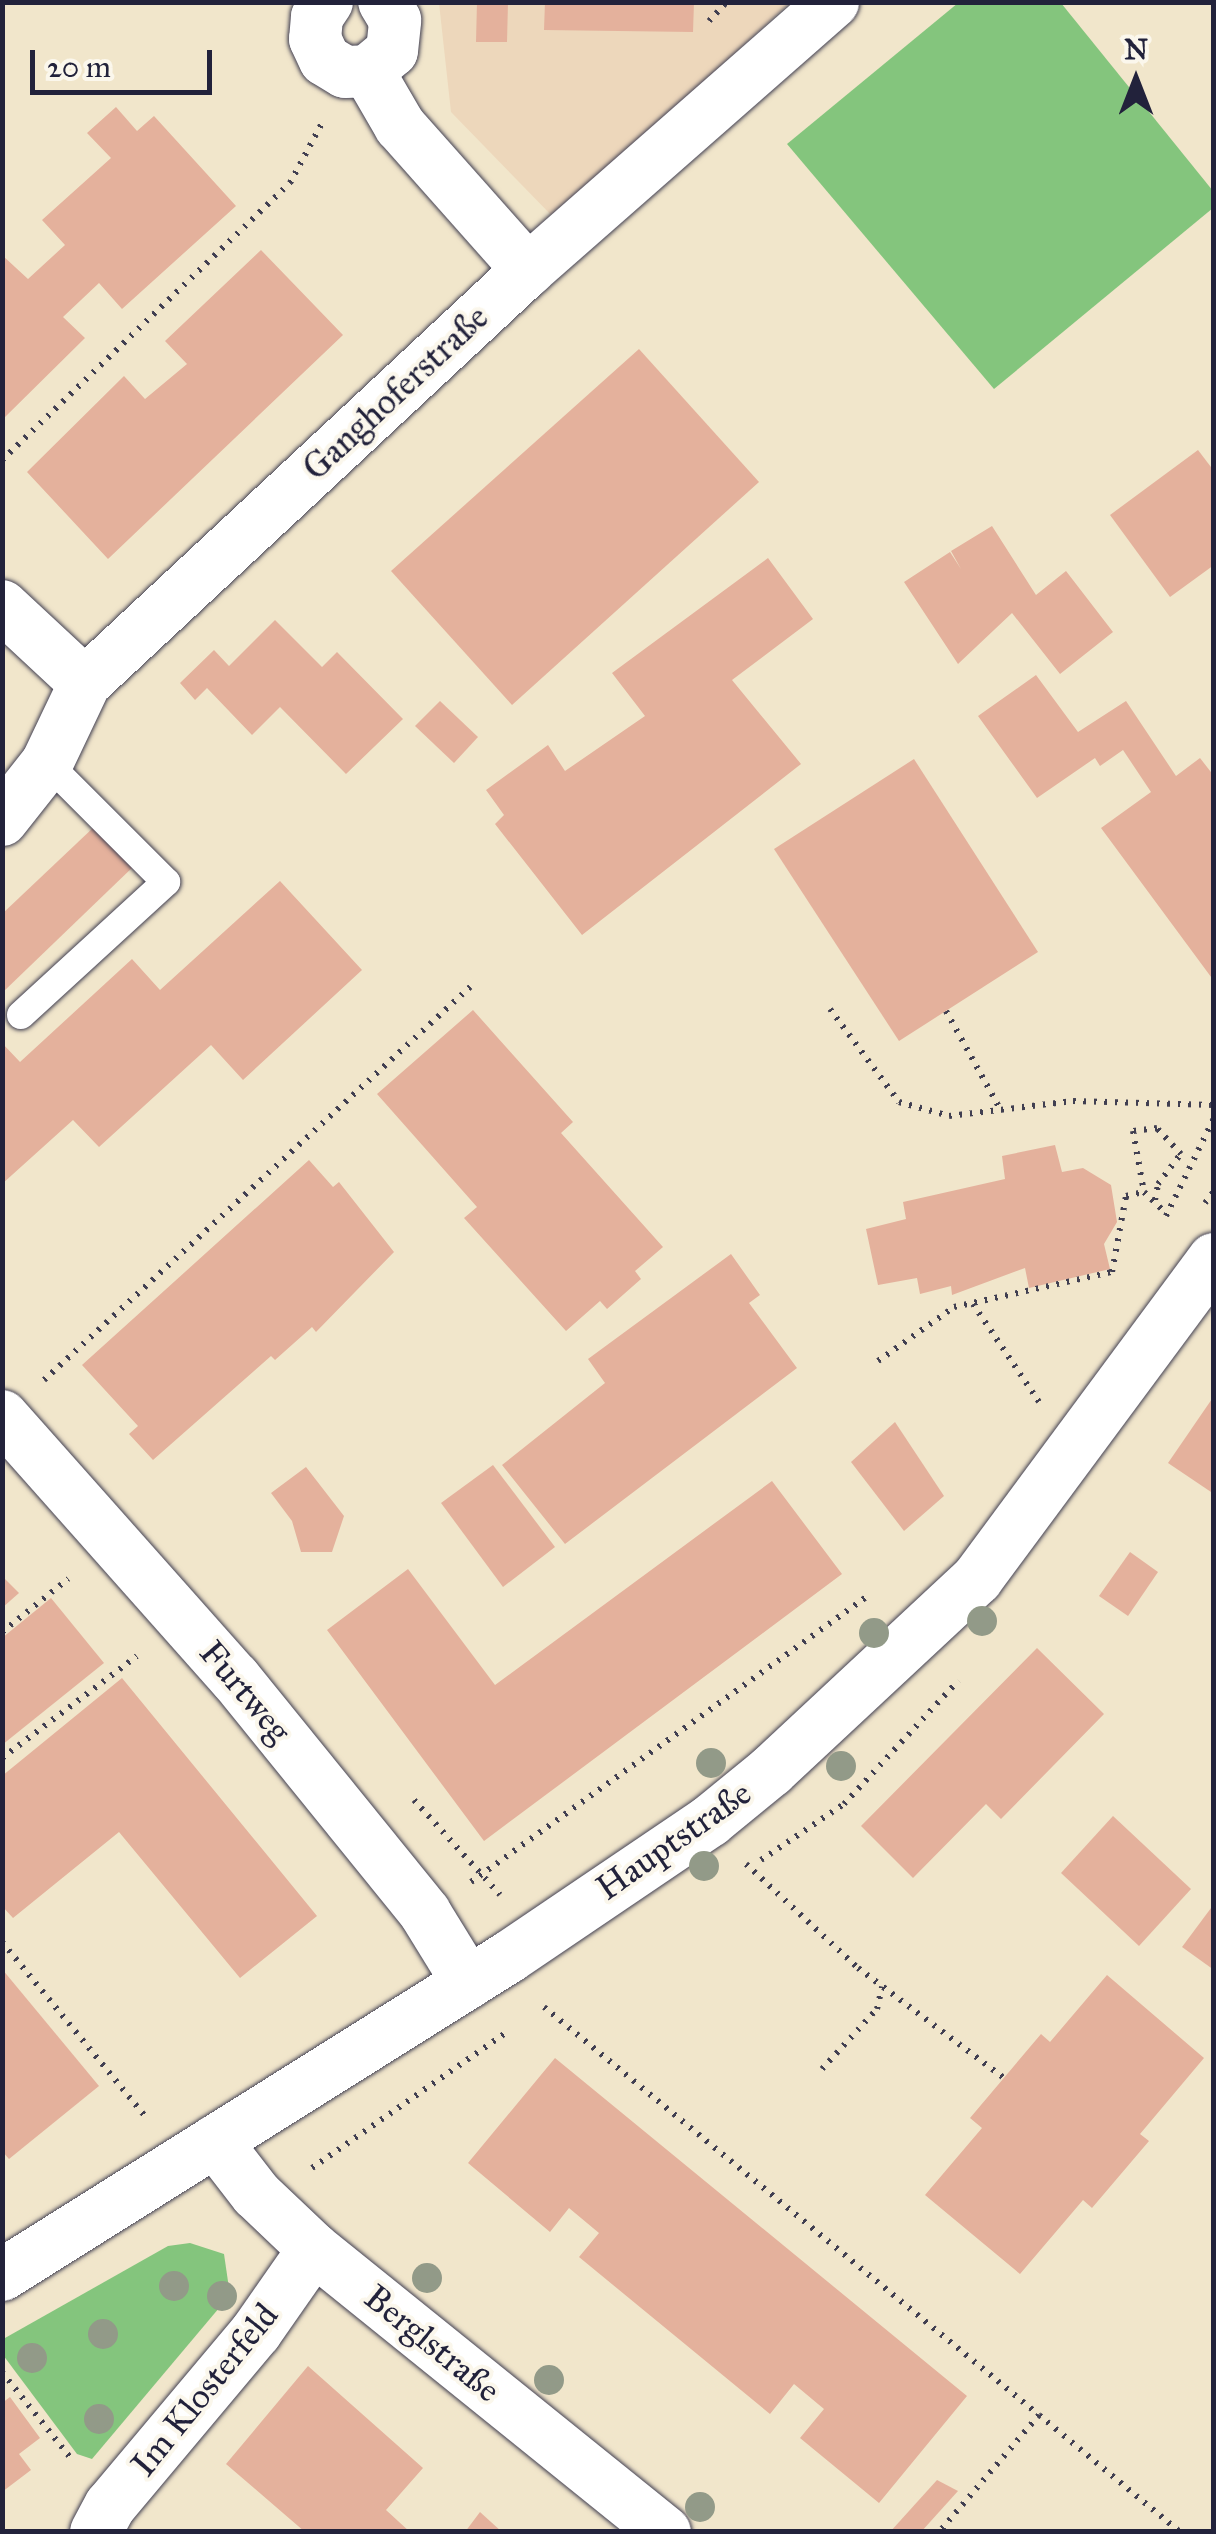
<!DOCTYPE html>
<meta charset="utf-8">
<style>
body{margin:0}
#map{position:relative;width:1216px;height:2534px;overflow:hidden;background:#f1e6cb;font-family:"IM FELL Great Primer",serif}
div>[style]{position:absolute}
.built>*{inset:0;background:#edd7bb}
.green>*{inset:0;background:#84c57d}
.building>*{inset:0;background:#e4b19c}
.path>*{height:6px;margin-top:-3px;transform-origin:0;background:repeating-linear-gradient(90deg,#413f51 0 2.5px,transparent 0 10.5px)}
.roads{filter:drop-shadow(0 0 2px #413f51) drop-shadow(0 0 2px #413f51)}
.service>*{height:28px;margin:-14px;padding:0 14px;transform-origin:14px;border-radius:14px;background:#fff}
.minor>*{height:52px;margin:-26px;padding:0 26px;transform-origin:26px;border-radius:26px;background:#fff}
.trees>*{width:30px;height:30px;margin:-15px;border-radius:50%;background:#929a88}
span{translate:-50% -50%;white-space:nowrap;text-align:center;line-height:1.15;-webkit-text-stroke:8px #fbf7ec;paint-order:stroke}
.street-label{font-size:35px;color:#22223b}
.frame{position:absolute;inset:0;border:5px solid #22223b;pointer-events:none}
.north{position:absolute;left:1086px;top:30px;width:100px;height:100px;-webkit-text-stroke:8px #fbf7ec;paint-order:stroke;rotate:0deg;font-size:28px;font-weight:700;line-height:40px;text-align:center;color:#22223b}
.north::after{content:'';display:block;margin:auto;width:35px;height:45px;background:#22223b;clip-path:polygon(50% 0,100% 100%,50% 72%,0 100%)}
.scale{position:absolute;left:30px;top:50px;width:182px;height:45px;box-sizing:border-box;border:5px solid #22223b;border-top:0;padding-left:12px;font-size:30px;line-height:35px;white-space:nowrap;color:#22223b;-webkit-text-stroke:8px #fbf7ec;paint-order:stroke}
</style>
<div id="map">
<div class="built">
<div style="clip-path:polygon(439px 3px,789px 3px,556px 220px,451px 112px)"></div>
</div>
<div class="green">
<div style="clip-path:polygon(958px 3px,1061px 3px,1213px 191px,1213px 208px,994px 389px,787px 144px)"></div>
<div style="clip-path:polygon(190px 2243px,224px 2254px,230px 2295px,92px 2459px,77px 2454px,3px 2355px,5px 2338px,168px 2246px)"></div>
</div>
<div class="building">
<div style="clip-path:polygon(477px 2px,508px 2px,507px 42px,476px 42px)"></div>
<div style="clip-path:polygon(545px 2px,694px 2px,693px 32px,544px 30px)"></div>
<div style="clip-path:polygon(116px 107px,137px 131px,154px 116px,236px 206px,122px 309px,99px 283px,63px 317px,85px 338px,2px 420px,2px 255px,28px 279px,65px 245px,42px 220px,111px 158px,87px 133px)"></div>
<div style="clip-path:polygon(261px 250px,343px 335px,108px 559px,27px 472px,124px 376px,145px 399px,187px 364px,165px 341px)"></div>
<div style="clip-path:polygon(639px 349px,759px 482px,512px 705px,391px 571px)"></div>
<div style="clip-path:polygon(1198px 450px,1214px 471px,1214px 565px,1170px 597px,1110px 515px)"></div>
<div style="clip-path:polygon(992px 526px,1036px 595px,1066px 571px,1113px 632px,1060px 674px,1012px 613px,958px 664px,904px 582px,950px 552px,961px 569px,951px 551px)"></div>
<div style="clip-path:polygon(768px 558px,813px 619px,732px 680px,801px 764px,582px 935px,495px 824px,504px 815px,486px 790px,548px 745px,565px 771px,645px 716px,612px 673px)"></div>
<div style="clip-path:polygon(275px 620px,322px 667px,337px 652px,403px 719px,346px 774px,280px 707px,252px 735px,207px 688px,195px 700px,180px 683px,214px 650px,229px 666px)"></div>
<div style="clip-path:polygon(1036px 675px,1078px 732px,1126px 701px,1176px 776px,1200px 758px,1214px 776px,1214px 981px,1101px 828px,1151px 792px,1123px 750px,1100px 766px,1095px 758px,1037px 798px,978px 716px)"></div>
<div style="clip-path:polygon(440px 701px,478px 737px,454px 763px,415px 726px)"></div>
<div style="clip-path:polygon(914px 759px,1038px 952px,899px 1041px,774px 849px)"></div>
<div style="clip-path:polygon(95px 826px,135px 865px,2px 993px,2px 914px)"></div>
<div style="clip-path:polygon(280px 881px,362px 970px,243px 1080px,211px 1045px,99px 1147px,73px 1120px,2px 1184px,2px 1043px,20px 1062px,132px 959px,160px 990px)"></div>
<div style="clip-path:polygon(473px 1010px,573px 1122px,561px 1133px,663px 1247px,635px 1271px,641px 1279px,607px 1309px,600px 1301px,566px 1331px,464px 1218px,477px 1207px,377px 1094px)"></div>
<div style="clip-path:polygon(1055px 1145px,1062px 1172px,1083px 1168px,1111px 1185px,1117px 1222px,1104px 1244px,1110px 1269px,1029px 1288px,1025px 1268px,952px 1295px,951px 1286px,920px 1294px,917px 1278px,878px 1285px,866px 1229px,906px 1219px,903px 1202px,1005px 1179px,1002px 1156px)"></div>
<div style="clip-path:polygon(309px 1160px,333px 1187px,339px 1182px,394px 1252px,316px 1332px,312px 1327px,275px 1360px,271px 1356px,153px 1460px,129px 1434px,138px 1426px,82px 1365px)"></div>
<div style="clip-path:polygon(731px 1254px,760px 1295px,749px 1303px,797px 1368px,565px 1544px,502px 1465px,605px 1383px,588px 1359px)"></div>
<div style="clip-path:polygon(1214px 1396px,1214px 1494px,1168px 1463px)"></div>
<div style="clip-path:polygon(895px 1422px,944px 1496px,904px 1531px,851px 1462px)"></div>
<div style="clip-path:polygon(493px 1465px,555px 1547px,503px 1587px,441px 1503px)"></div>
<div style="clip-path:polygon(306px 1467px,344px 1516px,332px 1552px,301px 1552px,292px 1521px,271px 1493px)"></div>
<div style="clip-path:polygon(772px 1481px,842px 1574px,484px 1841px,327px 1630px,408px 1569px,495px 1685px)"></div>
<div style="clip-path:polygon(1130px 1552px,1158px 1572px,1128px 1616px,1099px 1596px)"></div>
<div style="clip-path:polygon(2px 1576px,19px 1593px,2px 1608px)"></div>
<div style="clip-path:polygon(51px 1598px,104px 1663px,2px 1745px,2px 1638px)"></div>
<div style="clip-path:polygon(1037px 1648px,1104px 1714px,1001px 1819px,986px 1804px,913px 1878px,861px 1826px)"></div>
<div style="clip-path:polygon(122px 1678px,317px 1916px,240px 1978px,119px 1832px,13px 1918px,2px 1906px,2px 1776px)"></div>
<div style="clip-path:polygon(1113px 1816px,1191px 1889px,1139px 1946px,1061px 1873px)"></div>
<div style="clip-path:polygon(1214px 1904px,1214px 1970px,1182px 1947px)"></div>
<div style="clip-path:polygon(2px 1969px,99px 2086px,9px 2159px,2px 2151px)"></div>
<div style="clip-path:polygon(1107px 1975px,1204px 2058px,1140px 2134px,1149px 2141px,1092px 2208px,1083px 2200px,1020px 2274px,925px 2195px,982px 2128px,970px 2118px,1041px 2034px,1050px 2042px)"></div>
<div style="clip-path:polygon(555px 2058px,967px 2396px,879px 2503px,800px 2438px,824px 2409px,794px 2384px,770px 2414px,579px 2257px,599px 2233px,569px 2208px,550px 2232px,468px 2163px)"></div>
<div style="clip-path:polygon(308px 2366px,423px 2468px,386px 2510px,410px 2532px,305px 2532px,226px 2464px)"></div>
<div style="clip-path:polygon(10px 2397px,40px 2438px,19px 2454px,31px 2470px,2px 2492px,2px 2403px)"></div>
<div style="clip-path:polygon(937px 2480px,958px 2491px,921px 2532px,890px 2532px)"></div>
<div style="clip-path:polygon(480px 2512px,502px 2532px,465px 2532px)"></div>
</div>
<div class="path">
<div style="left:709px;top:21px;width:26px;rotate:-47deg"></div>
<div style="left:2px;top:460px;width:400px;rotate:-43.9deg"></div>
<div style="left:290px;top:183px;width:66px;rotate:-61.9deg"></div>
<div style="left:830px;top:1009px;width:116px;rotate:53.4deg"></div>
<div style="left:899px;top:1102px;width:52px;rotate:15.6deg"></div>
<div style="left:949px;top:1116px;width:125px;rotate:-6.9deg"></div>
<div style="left:1073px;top:1101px;width:141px;rotate:1.6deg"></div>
<div style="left:946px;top:1011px;width:112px;rotate:61.1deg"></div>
<div style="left:1155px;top:1200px;width:16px;rotate:-79deg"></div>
<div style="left:1158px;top:1184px;width:38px;rotate:-53deg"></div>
<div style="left:1181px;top:1154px;width:35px;rotate:-133deg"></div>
<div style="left:1157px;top:1128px;width:24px;rotate:173deg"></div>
<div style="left:1133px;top:1131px;width:62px;rotate:79.8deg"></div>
<div style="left:1144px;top:1192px;width:30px;rotate:44deg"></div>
<div style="left:1205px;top:1203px;width:15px;rotate:-53deg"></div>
<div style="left:1166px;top:1216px;width:109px;rotate:-63.9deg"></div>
<div style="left:973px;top:1304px;width:118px;rotate:56deg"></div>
<div style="left:878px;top:1361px;width:93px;rotate:-35.4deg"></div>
<div style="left:954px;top:1307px;width:162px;rotate:-12.5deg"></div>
<div style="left:1112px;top:1272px;width:77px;rotate:-79.6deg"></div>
<div style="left:1126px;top:1196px;width:18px;rotate:-13deg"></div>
<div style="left:44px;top:1380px;width:580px;rotate:-42.69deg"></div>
<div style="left:2px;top:1632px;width:85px;rotate:-38.8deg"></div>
<div style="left:2px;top:1758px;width:169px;rotate:-37.1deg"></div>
<div style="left:414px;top:1800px;width:128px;rotate:47.8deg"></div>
<div style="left:761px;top:1860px;width:100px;rotate:-34deg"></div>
<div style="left:844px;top:1804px;width:168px;rotate:-47.2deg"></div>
<div style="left:746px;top:1864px;width:153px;rotate:42.9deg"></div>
<div style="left:858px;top:1968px;width:183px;rotate:37deg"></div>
<div style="left:471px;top:1882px;width:492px;rotate:-35.8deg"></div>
<div style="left:2px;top:1942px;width:225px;rotate:50.6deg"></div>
<div style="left:544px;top:2007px;width:641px;rotate:39.5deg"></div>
<div style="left:1039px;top:2415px;width:154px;rotate:130.5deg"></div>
<div style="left:822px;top:2069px;width:81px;rotate:-47.5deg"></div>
<div style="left:877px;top:2009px;width:23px;rotate:-77deg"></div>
<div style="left:312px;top:2168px;width:238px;rotate:-34.9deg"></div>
<div style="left:2px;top:2372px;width:114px;rotate:51.4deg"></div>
<div style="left:1039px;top:2415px;width:183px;rotate:39.7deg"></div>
</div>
<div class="roads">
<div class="service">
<div style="left:21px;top:1015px;width:197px;rotate:-42.5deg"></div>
<div style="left:166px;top:882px;width:168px;rotate:-135deg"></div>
</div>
<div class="minor">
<div style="left:327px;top:2px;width:18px;rotate:124deg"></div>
<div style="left:317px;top:17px;width:22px;rotate:95deg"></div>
<div style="left:315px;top:39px;width:23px;rotate:65deg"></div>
<div style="left:325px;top:60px;width:23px;rotate:31deg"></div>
<div style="left:345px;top:72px;width:23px;rotate:-2deg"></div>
<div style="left:368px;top:71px;width:31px;rotate:-40deg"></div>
<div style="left:392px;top:51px;width:31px;rotate:-84deg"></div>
<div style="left:395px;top:20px;width:21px;rotate:-121deg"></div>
<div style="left:368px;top:71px;width:64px;rotate:59.8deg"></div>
<div style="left:400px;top:126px;width:193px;rotate:48.4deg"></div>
<div style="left:2px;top:606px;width:113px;rotate:42.9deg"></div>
<div style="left:2px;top:820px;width:73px;rotate:-51.7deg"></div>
<div style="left:47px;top:763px;width:89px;rotate:-64.6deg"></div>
<div style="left:85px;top:683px;width:606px;rotate:-42.99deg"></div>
<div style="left:528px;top:270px;width:406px;rotate:-41.3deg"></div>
<div style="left:2px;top:1416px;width:351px;rotate:48.4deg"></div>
<div style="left:235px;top:1678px;width:302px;rotate:51deg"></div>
<div style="left:425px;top:1913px;width:82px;rotate:58.4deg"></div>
<div style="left:215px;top:2141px;width:67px;rotate:52.3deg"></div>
<div style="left:256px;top:2194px;width:80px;rotate:43.5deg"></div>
<div style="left:314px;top:2249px;width:451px;rotate:38.9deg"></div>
<div style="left:2px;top:2275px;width:598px;rotate:-32.1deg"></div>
<div style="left:509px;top:1957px;width:243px;rotate:-34.1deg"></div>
<div style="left:710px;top:1821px;width:79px;rotate:-39.3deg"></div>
<div style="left:771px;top:1771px;width:282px;rotate:-43deg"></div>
<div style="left:977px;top:1579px;width:398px;rotate:-53.5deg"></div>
<div style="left:96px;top:2532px;width:30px;rotate:-62deg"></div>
<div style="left:110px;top:2506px;width:227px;rotate:-50deg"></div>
<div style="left:256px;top:2332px;width:101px;rotate:-55.1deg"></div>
</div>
</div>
<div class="trees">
<div style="left:982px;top:1621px"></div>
<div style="left:874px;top:1633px"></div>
<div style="left:711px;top:1763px"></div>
<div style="left:841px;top:1766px"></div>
<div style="left:704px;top:1866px"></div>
<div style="left:427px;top:2278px"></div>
<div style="left:174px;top:2286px"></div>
<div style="left:222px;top:2296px"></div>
<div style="left:103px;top:2334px"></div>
<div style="left:32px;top:2358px"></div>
<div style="left:549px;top:2380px"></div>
<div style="left:99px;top:2419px"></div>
<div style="left:700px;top:2507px"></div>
</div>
<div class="street-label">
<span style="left:396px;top:393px;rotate:-43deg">Ganghoferstraße</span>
<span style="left:245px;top:1692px;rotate:50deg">Furtweg</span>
<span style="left:674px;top:1841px;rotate:-35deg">Hauptstraße</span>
<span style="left:432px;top:2344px;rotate:39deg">Berglstraße</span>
<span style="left:205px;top:2390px;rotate:-51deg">Im Klosterfeld</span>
</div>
<div class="frame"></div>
<div class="north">N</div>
<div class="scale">20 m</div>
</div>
